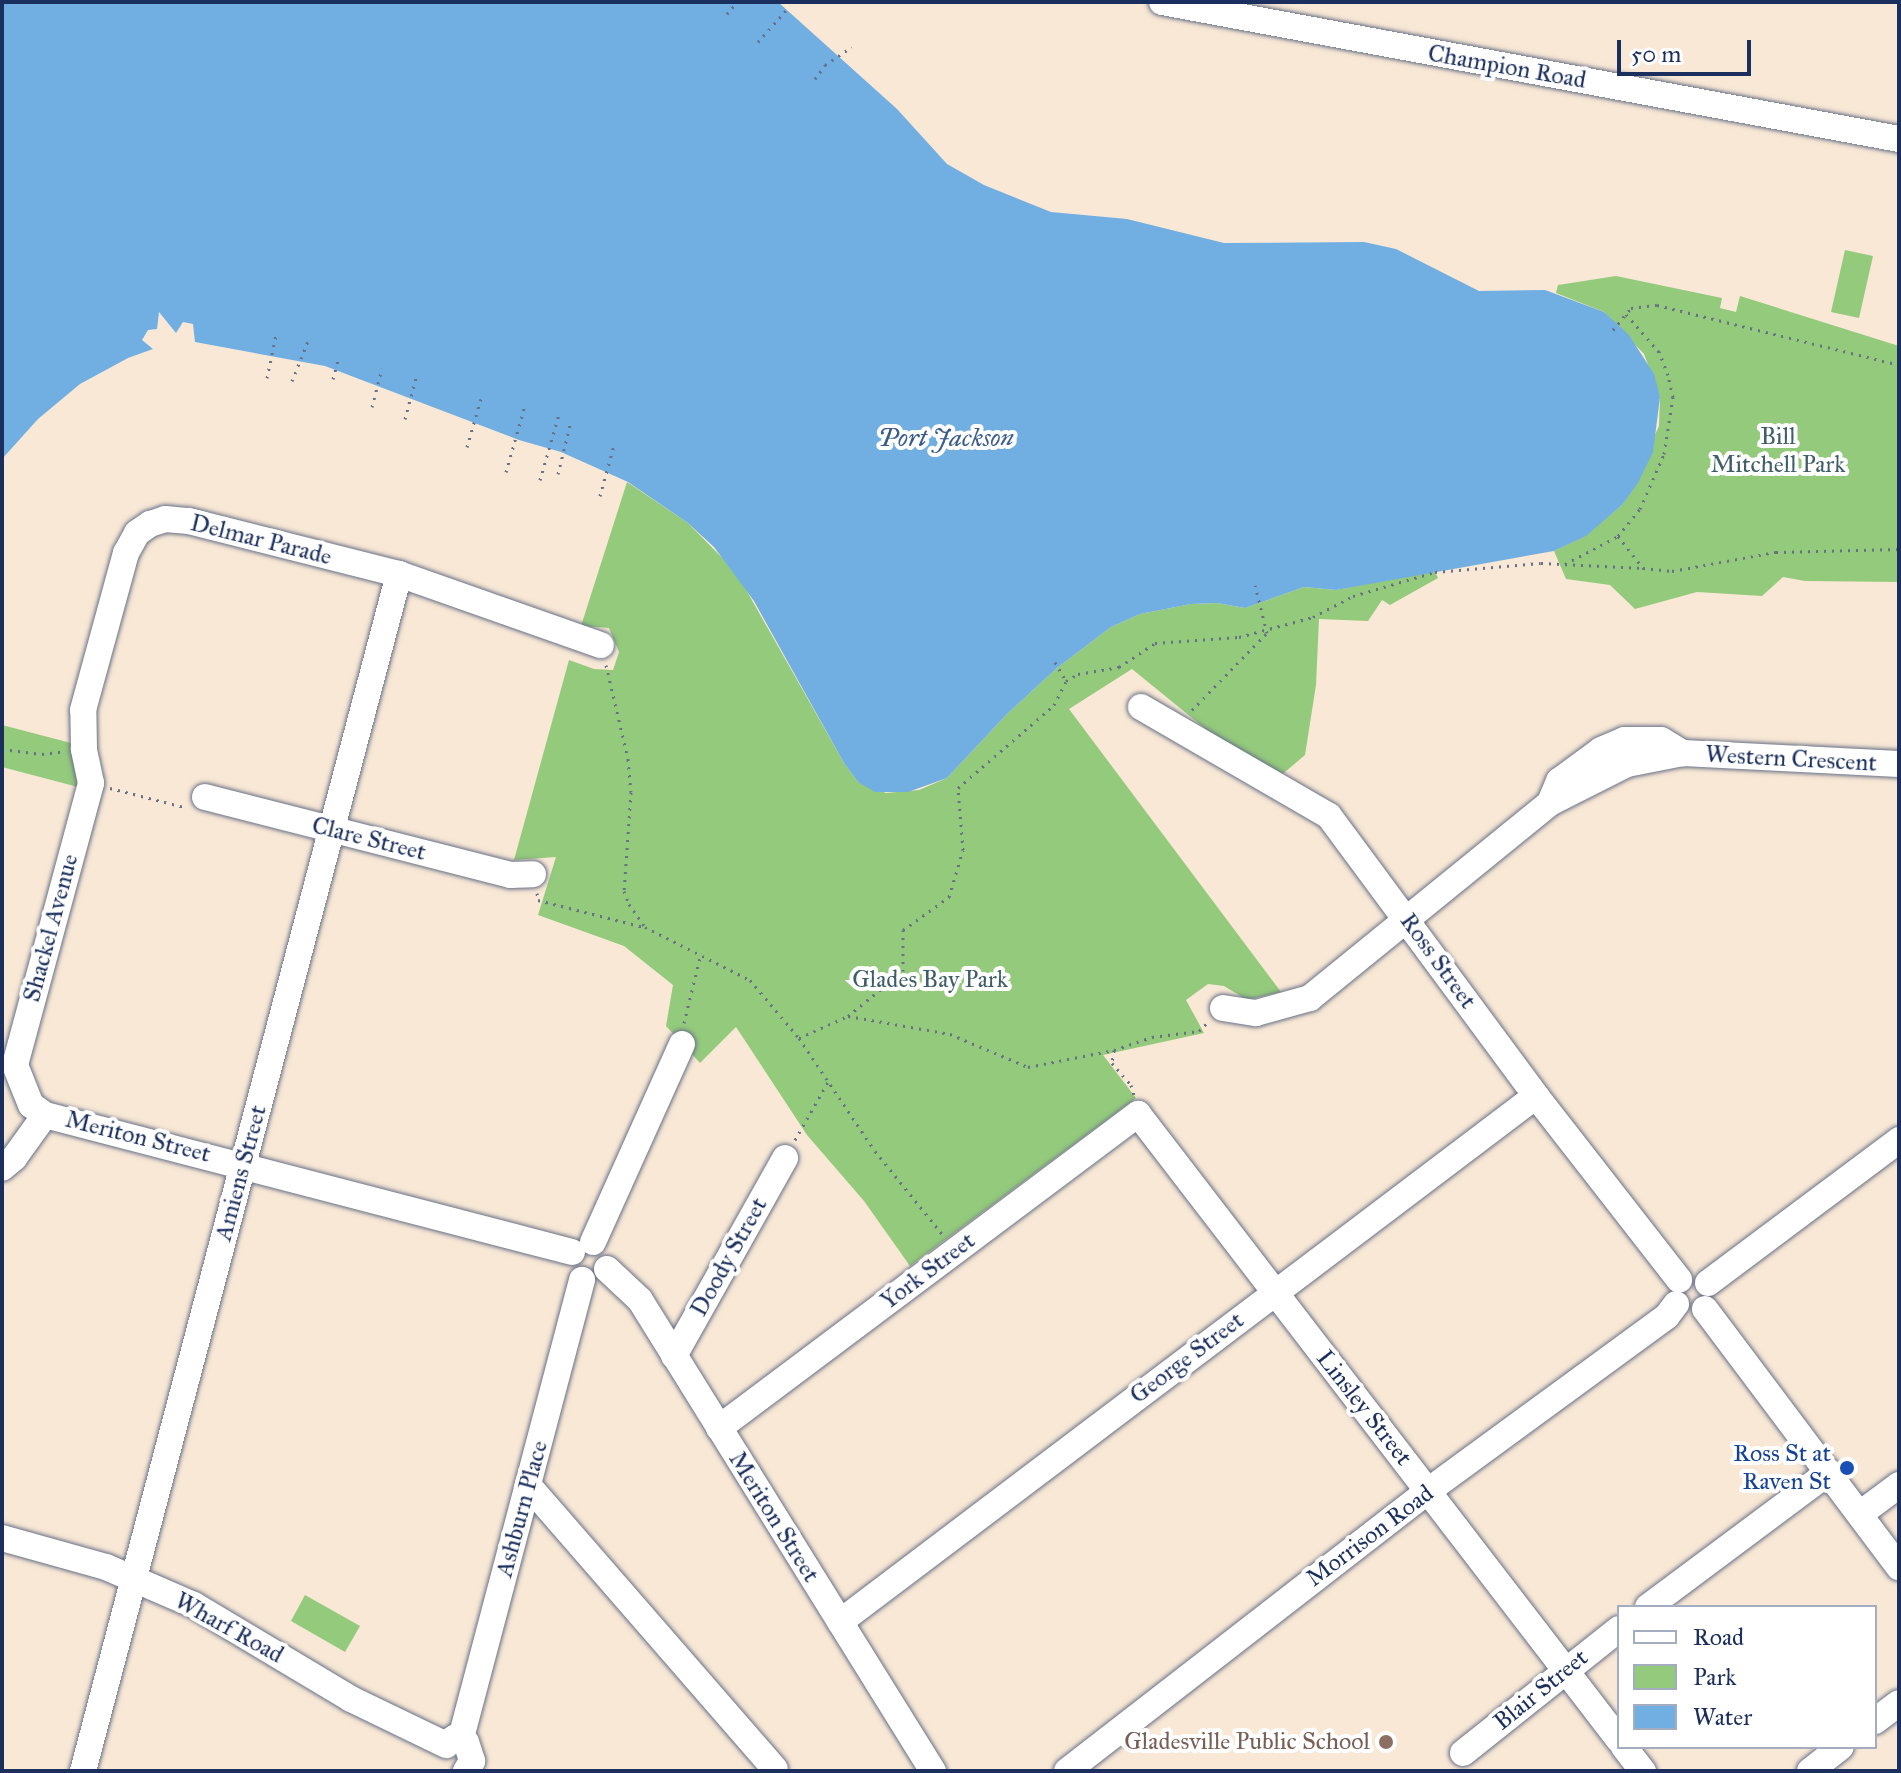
<!DOCTYPE html>
<style>
body{margin:0}
#map{position:relative;width:1901px;height:1773px;overflow:hidden;background:#f8e8d5;font-family:"IM FELL Great Primer",serif}
div>[style]{position:absolute}
.green>*{inset:0;background:#94ca7c}
.water>*{inset:0;background:#71afe3}
.path>*{height:3px;margin-top:-1.5px;transform-origin:0;background:repeating-linear-gradient(90deg,#687088 0 2px,transparent 0 8px)}
.roads{filter:drop-shadow(0 0 2px #687088) drop-shadow(0 0 2px #687088)}
.minor>*{height:26px;margin:-13px;padding:0 13px;transform-origin:13px;border-radius:13px;background:#fff}
.dots>*{width:22px;height:22px;translate:-50% -50%;box-sizing:border-box;border:4px solid #fff;border-radius:50%}
span{translate:-50% -50%;white-space:nowrap;text-align:center;line-height:1.15;-webkit-text-stroke:8px #fff;paint-order:stroke}
.street-label{font-size:24px;color:#1b2f5e}
.park-label{font-size:24px;color:#3f5e67}
.transit-label{font-size:24px;color:#164399}
.right{translate:-100% -50%;text-align:right}
.education-label{font-size:24px;color:#785e54}
.water-label{font-size:26px;color:#395c8d;font-style:italic}
.frame{position:absolute;inset:0;border:4px solid #1b2f5e;pointer-events:none}
.legend{position:absolute;left:1617px;top:1605px;width:260px;height:144px;box-sizing:border-box;background:#fff;border:2px solid #a4acbf;margin:0;padding:10px 14px;list-style:none;font-size:24px;color:#1b2f5e}
.legend li{display:flex;align-items:center;gap:16px;height:40px}
.legend b{width:40px;border:2px solid #a4acbf}
.scale{position:absolute;left:1617px;top:40px;width:134px;height:36px;box-sizing:border-box;border:4px solid #1b2f5e;border-top:0;padding-left:10px;font-size:24px;line-height:28px;white-space:nowrap;color:#1b2f5e;-webkit-text-stroke:6px #fff;paint-order:stroke}
</style>
<div id="map">
<div class="green">
<div style="clip-path:polygon(1845px 250px,1873px 256px,1859px 318px,1831px 312px)"></div>
<div style="clip-path:polygon(1616px 276px,1722px 298px,1720px 308px,1736px 312px,1740px 296px,1899px 346px,1899px 582px,1805px 581px,1783px 577px,1762px 596px,1697px 592px,1635px 609px,1610px 585px,1566px 579px,1554px 551px,1585px 536px,1622px 505px,1659px 426px,1660px 397px,1644px 354px,1604px 312px,1556px 293px,1558px 285px)"></div>
<div style="clip-path:polygon(627px 482px,688px 523px,736px 572px,844px 763px,858px 782px,886px 793px,919px 790px,947px 778px,1007px 714px,1057px 668px,1111px 627px,1140px 614px,1191px 604px,1217px 603px,1245px 608px,1304px 587px,1336px 590px,1434px 570px,1438px 578px,1390px 605px,1382px 600px,1368px 621px,1319px 619px,1316px 685px,1305px 755px,1272px 783px,1132px 669px,1069px 709px,1281px 992px,1247px 1000px,1224px 986px,1208px 984px,1186px 1000px,1204px 1033px,1103px 1055px,1136px 1098px,910px 1266px,864px 1201px,807px 1135px,736px 1027px,700px 1063px,666px 1026px,673px 985px,624px 946px,538px 915px,556px 857px,514px 860px,569px 660px,594px 669px,613px 670px,619px 652px,609px 628px,581px 626px)"></div>
<div style="clip-path:polygon(2px 725px,71px 743px,78px 787px,2px 767px)"></div>
<div style="clip-path:polygon(305px 1595px,360px 1626px,345px 1652px,291px 1621px)"></div>
</div>
<div class="water">
<div style="clip-path:polygon(2px 2px,778px 2px,897px 109px,947px 164px,984px 185px,1051px 212px,1127px 219px,1224px 243px,1364px 242px,1396px 249px,1479px 291px,1545px 290px,1604px 312px,1629px 335px,1654px 374px,1660px 397px,1653px 452px,1638px 483px,1622px 505px,1586px 536px,1554px 551px,1336px 590px,1304px 587px,1245px 608px,1217px 603px,1191px 604px,1140px 614px,1111px 627px,1057px 668px,1007px 714px,947px 778px,908px 792px,875px 792px,858px 782px,844px 763px,754px 601px,714px 547px,688px 523px,628px 482px,561px 452px,519px 440px,325px 366px,195px 342px,193px 324px,183px 322px,176px 333px,159px 312px,157px 329px,148px 330px,142px 340px,153px 349px,128px 358px,80px 384px,38px 419px,2px 459px)"></div>
</div>
<div class="path">
<div style="left:727px;top:14px;width:16px;rotate:-50deg"></div>
<div style="left:758px;top:42px;width:48px;rotate:-48.4deg"></div>
<div style="left:815px;top:79px;width:17px;rotate:-54deg"></div>
<div style="left:825px;top:65px;width:32px;rotate:-34deg"></div>
<div style="left:1613px;top:330px;width:28px;rotate:-51deg"></div>
<div style="left:1631px;top:308px;width:26px;rotate:-7deg"></div>
<div style="left:1657px;top:305px;width:249px;rotate:13.9deg"></div>
<div style="left:267px;top:378px;width:44px;rotate:-78.2deg"></div>
<div style="left:333px;top:379px;width:23px;rotate:-75deg"></div>
<div style="left:292px;top:381px;width:43px;rotate:-68.2deg"></div>
<div style="left:372px;top:407px;width:40px;rotate:-75.6deg"></div>
<div style="left:405px;top:419px;width:42px;rotate:-75deg"></div>
<div style="left:467px;top:447px;width:54px;rotate:-73.9deg"></div>
<div style="left:506px;top:472px;width:66px;rotate:-74.1deg"></div>
<div style="left:558px;top:474px;width:50px;rotate:-76.2deg"></div>
<div style="left:540px;top:480px;width:69px;rotate:-73.9deg"></div>
<div style="left:600px;top:496px;width:53px;rotate:-74.6deg"></div>
<div style="left:1618px;top:536px;width:41px;rotate:52deg"></div>
<div style="left:1643px;top:568px;width:29px;rotate:6deg"></div>
<div style="left:1672px;top:571px;width:106px;rotate:-10.4deg"></div>
<div style="left:1776px;top:552px;width:123px;rotate:-1.4deg"></div>
<div style="left:1565px;top:564px;width:60px;rotate:-27.8deg"></div>
<div style="left:1618px;top:536px;width:35px;rotate:-51deg"></div>
<div style="left:1640px;top:509px;width:60px;rotate:-66.4deg"></div>
<div style="left:1664px;top:454px;width:58px;rotate:-81deg"></div>
<div style="left:1673px;top:397px;width:23px;rotate:-103deg"></div>
<div style="left:1668px;top:375px;width:25px;rotate:-111deg"></div>
<div style="left:1659px;top:352px;width:52px;rotate:-131.1deg"></div>
<div style="left:1055px;top:662px;width:22px;rotate:60deg"></div>
<div style="left:606px;top:665px;width:97px;rotate:76.8deg"></div>
<div style="left:628px;top:759px;width:33px;rotate:85deg"></div>
<div style="left:631px;top:792px;width:99px;rotate:94deg"></div>
<div style="left:624px;top:891px;width:14px;rotate:69deg"></div>
<div style="left:629px;top:904px;width:28px;rotate:55deg"></div>
<div style="left:645px;top:927px;width:118px;rotate:26.8deg"></div>
<div style="left:750px;top:980px;width:76px;rotate:49.8deg"></div>
<div style="left:799px;top:1038px;width:136px;rotate:56.1deg"></div>
<div style="left:875px;top:1151px;width:108px;rotate:51deg"></div>
<div style="left:1192px;top:710px;width:107px;rotate:-45.8deg"></div>
<div style="left:1267px;top:633px;width:49px;rotate:-104deg"></div>
<div style="left:2px;top:749px;width:40px;rotate:7.1deg"></div>
<div style="left:42px;top:754px;width:23px;rotate:-7deg"></div>
<div style="left:110px;top:788px;width:76px;rotate:14.4deg"></div>
<div style="left:537px;top:893px;width:7px;rotate:82deg"></div>
<div style="left:538px;top:900px;width:109px;rotate:14.3deg"></div>
<div style="left:848px;top:1016px;width:104px;rotate:10deg"></div>
<div style="left:950px;top:1034px;width:85px;rotate:22.9deg"></div>
<div style="left:1028px;top:1067px;width:88px;rotate:-11.2deg"></div>
<div style="left:1114px;top:1050px;width:40px;rotate:-18.9deg"></div>
<div style="left:1152px;top:1037px;width:47px;rotate:-7.3deg"></div>
<div style="left:1199px;top:1031px;width:13px;rotate:-45deg"></div>
<div style="left:684px;top:1023px;width:72px;rotate:-76.3deg"></div>
<div style="left:799px;top:1038px;width:54px;rotate:-24.2deg"></div>
<div style="left:848px;top:1016px;width:71px;rotate:-39.3deg"></div>
<div style="left:903px;top:971px;width:41px;rotate:-90deg"></div>
<div style="left:903px;top:930px;width:57px;rotate:-35.7deg"></div>
<div style="left:949px;top:897px;width:49px;rotate:-73.4deg"></div>
<div style="left:963px;top:850px;width:62px;rotate:-94.6deg"></div>
<div style="left:958px;top:788px;width:127px;rotate:-40.8deg"></div>
<div style="left:1054px;top:705px;width:27px;rotate:-63deg"></div>
<div style="left:1066px;top:681px;width:14px;rotate:-30deg"></div>
<div style="left:1078px;top:674px;width:42px;rotate:-9.7deg"></div>
<div style="left:1119px;top:667px;width:43px;rotate:-33.7deg"></div>
<div style="left:1155px;top:643px;width:84px;rotate:-4.1deg"></div>
<div style="left:1239px;top:637px;width:77px;rotate:-15.1deg"></div>
<div style="left:1313px;top:617px;width:45px;rotate:-27.7deg"></div>
<div style="left:1353px;top:596px;width:85px;rotate:-16.3deg"></div>
<div style="left:1435px;top:572px;width:106px;rotate:-4.9deg"></div>
<div style="left:1541px;top:563px;width:102px;rotate:2.8deg"></div>
<div style="left:1114px;top:1050px;width:13px;rotate:99deg"></div>
<div style="left:1112px;top:1063px;width:29px;rotate:49deg"></div>
<div style="left:1131px;top:1085px;width:10px;rotate:73deg"></div>
<div style="left:795px;top:1140px;width:67px;rotate:-60.4deg"></div>
</div>
<div class="roads">
<div class="minor">
<div style="left:1162px;top:2px;width:750px;rotate:10.53deg"></div>
<div style="left:1141px;top:707px;width:217px;rotate:30.1deg"></div>
<div style="left:1329px;top:816px;width:348px;rotate:53.5deg"></div>
<div style="left:1536px;top:1096px;width:233px;rotate:52.1deg"></div>
<div style="left:205px;top:797px;width:315px;rotate:14.3deg"></div>
<div style="left:510px;top:875px;width:23px;rotate:-2deg"></div>
<div style="left:1551px;top:800px;width:21px;rotate:-67deg"></div>
<div style="left:1559px;top:781px;width:52px;rotate:-36.4deg"></div>
<div style="left:1601px;top:750px;width:25px;rotate:-23deg"></div>
<div style="left:1624px;top:740px;width:37px"></div>
<div style="left:1661px;top:740px;width:26px;rotate:31deg"></div>
<div style="left:1223px;top:1008px;width:33px;rotate:9deg"></div>
<div style="left:1256px;top:1013px;width:56px;rotate:-15.5deg"></div>
<div style="left:1310px;top:998px;width:309px;rotate:-39.1deg"></div>
<div style="left:1550px;top:803px;width:86px;rotate:-26.9deg"></div>
<div style="left:1627px;top:764px;width:57px;rotate:-11.1deg"></div>
<div style="left:1683px;top:753px;width:216px;rotate:2.9deg"></div>
<div style="left:2px;top:1168px;width:16px;rotate:-40deg"></div>
<div style="left:14px;top:1158px;width:53px;rotate:-54.2deg"></div>
<div style="left:593px;top:1242px;width:217px;rotate:-65.8deg"></div>
<div style="left:572px;top:1252px;width:545px;rotate:-165.43deg"></div>
<div style="left:45px;top:1115px;width:17px;rotate:-144deg"></div>
<div style="left:31px;top:1105px;width:43px;rotate:-111.8deg"></div>
<div style="left:15px;top:1065px;width:292px;rotate:-74.9deg"></div>
<div style="left:91px;top:783px;width:35px;rotate:-102deg"></div>
<div style="left:84px;top:749px;width:39px;rotate:-91deg"></div>
<div style="left:83px;top:710px;width:163px;rotate:-74.7deg"></div>
<div style="left:126px;top:553px;width:23px;rotate:-61deg"></div>
<div style="left:137px;top:533px;width:16px;rotate:-35deg"></div>
<div style="left:150px;top:524px;width:16px;rotate:-18deg"></div>
<div style="left:165px;top:519px;width:24px;rotate:5deg"></div>
<div style="left:189px;top:521px;width:217px;rotate:14.2deg"></div>
<div style="left:399px;top:574px;width:214px;rotate:19.4deg"></div>
<div style="left:607px;top:1269px;width:45px;rotate:43.2deg"></div>
<div style="left:640px;top:1300px;width:555px;rotate:58.12deg"></div>
<div style="left:1708px;top:1283px;width:239px;rotate:-36.8deg"></div>
<div style="left:1705px;top:1309px;width:323px;rotate:53.1deg"></div>
<div style="left:674px;top:1356px;width:227px;rotate:-60.7deg"></div>
<div style="left:719px;top:1428px;width:524px;rotate:-36.85deg"></div>
<div style="left:1138px;top:1114px;width:789px;rotate:52.46deg"></div>
<div style="left:528px;top:1485px;width:376px;rotate:49deg"></div>
<div style="left:1860px;top:1514px;width:49px;rotate:-36.6deg"></div>
<div style="left:2px;top:1538px;width:108px;rotate:15.6deg"></div>
<div style="left:106px;top:1567px;width:96px;rotate:23.4deg"></div>
<div style="left:194px;top:1605px;width:183px;rotate:30.9deg"></div>
<div style="left:351px;top:1699px;width:106px;rotate:25.8deg"></div>
<div style="left:1648px;top:1607px;width:226px;rotate:-36.7deg"></div>
<div style="left:840px;top:1622px;width:872px;rotate:-37.08deg"></div>
<div style="left:1875px;top:1721px;width:30px;rotate:-37deg"></div>
<div style="left:461px;top:1738px;width:474px;rotate:-75.2deg"></div>
<div style="left:448px;top:1742px;width:9px;rotate:-32deg"></div>
<div style="left:456px;top:1737px;width:11px;rotate:27deg"></div>
<div style="left:466px;top:1742px;width:20px;rotate:72deg"></div>
<div style="left:472px;top:1761px;width:12px;rotate:121deg"></div>
<div style="left:1624px;top:1747px;width:31px;rotate:52deg"></div>
<div style="left:1463px;top:1753px;width:199px;rotate:-38.5deg"></div>
<div style="left:83px;top:1771px;width:1238px;rotate:-75.21deg"></div>
<div style="left:1067px;top:1771px;width:457px;rotate:-37.8deg"></div>
<div style="left:1428px;top:1491px;width:296px;rotate:-36.2deg"></div>
<div style="left:1667px;top:1316px;width:15px;rotate:-53deg"></div>
<div style="left:1810px;top:1771px;width:39px;rotate:-38deg"></div>
</div>
</div>
<div class="dots">
<div style="left:1847px;top:1468px;background:#1a4fb4"></div>
<div style="left:1386px;top:1742px;background:#8d6e63"></div>
</div>
<div class="street-label">
<span style="left:1507px;top:67px;rotate:10deg">Champion Road</span>
<span style="left:261px;top:540px;rotate:14deg">Delmar Parade</span>
<span style="left:1791px;top:759px;rotate:3deg">Western Crescent</span>
<span style="left:369px;top:839px;rotate:14deg">Clare Street</span>
<span style="left:51px;top:928px;rotate:-75deg">Shackel Avenue</span>
<span style="left:1438px;top:961px;rotate:54deg">Ross Street</span>
<span style="left:138px;top:1137px;rotate:14deg">Meriton Street</span>
<span style="left:241px;top:1173px;rotate:-75deg">Amiens Street</span>
<span style="left:729px;top:1257px;rotate:-61deg">Doody Street</span>
<span style="left:928px;top:1271px;rotate:-37deg">York Street</span>
<span style="left:1187px;top:1358px;rotate:-37deg">George Street</span>
<span style="left:1364px;top:1408px;rotate:52deg">Linsley Street</span>
<span style="left:522px;top:1509px;rotate:-75deg">Ashburn Place</span>
<span style="left:774px;top:1517px;rotate:58deg">Meriton Street</span>
<span style="left:1370px;top:1536px;rotate:-37deg">Morrison Road</span>
<span style="left:229px;top:1628px;rotate:29deg">Wharf Road</span>
<span style="left:1541px;top:1690px;rotate:-39deg">Blair Street</span>
</div>
<div class="park-label">
<span style="left:1778px;top:451px">Bill<br>Mitchell Park</span>
<span style="left:930px;top:980px">Glades Bay Park</span>
</div>
<div class="transit-label">
<span class="right" style="left:1831px;top:1468px">Ross St at<br>Raven St</span>
</div>
<div class="education-label">
<span class="right" style="left:1370px;top:1742px">Gladesville Public School</span>
</div>
<div class="water-label">
<span style="left:946px;top:438px">Port Jackson</span>
</div>
<div class="frame"></div>
<ul class="legend">
<li><b style="height:10px;background:#fff"></b>Road</li>
<li><b style="height:22px;background:#94ca7c"></b>Park</li>
<li><b style="height:22px;background:#71afe3"></b>Water</li>
</ul>
<div class="scale">50 m</div>
</div>
